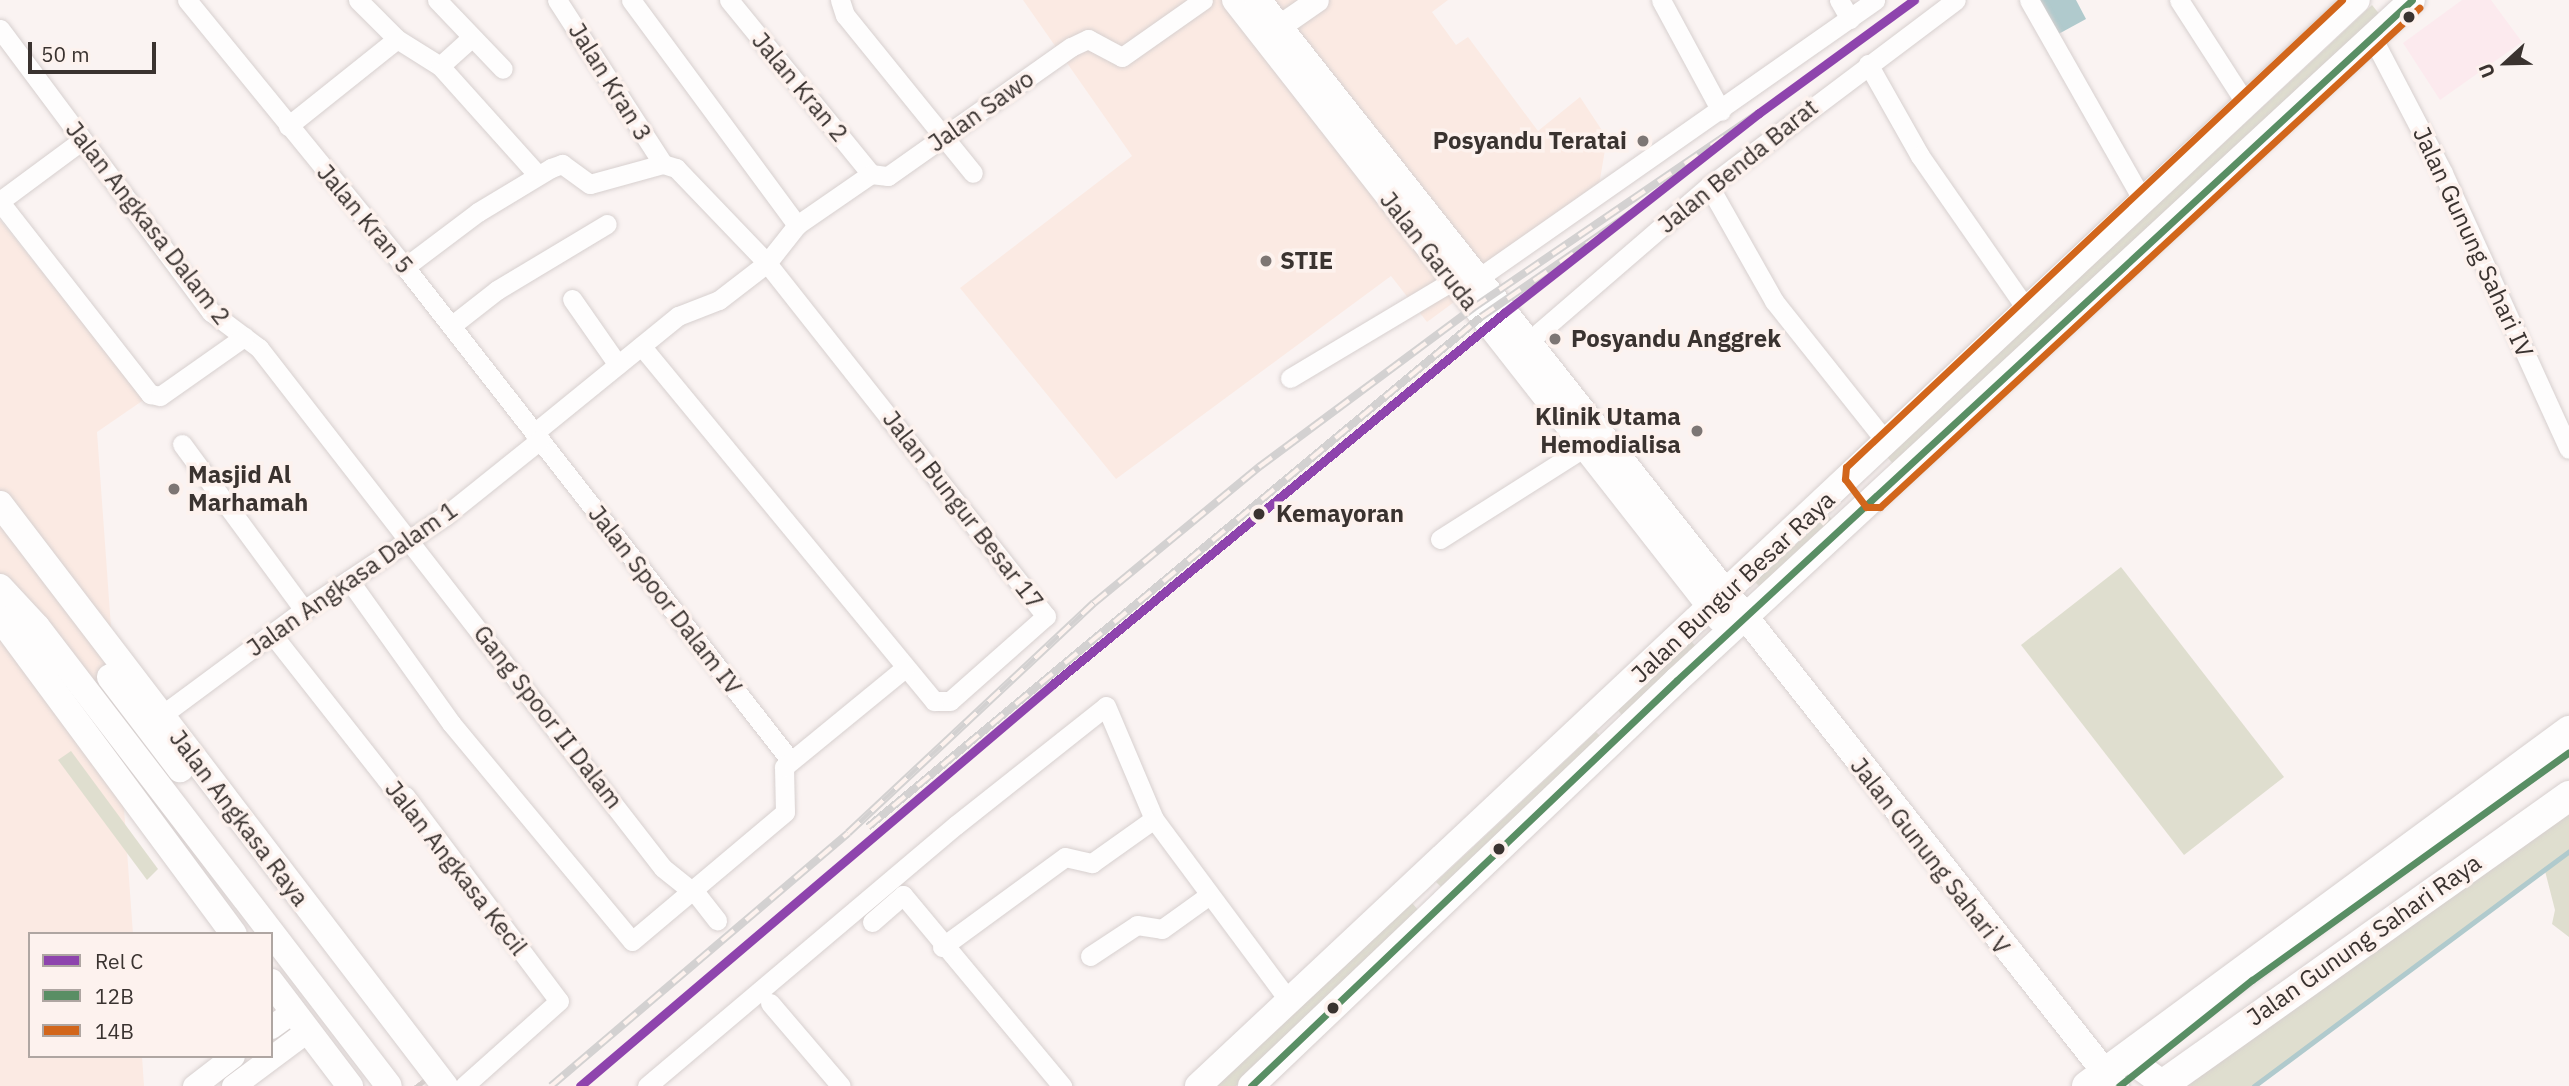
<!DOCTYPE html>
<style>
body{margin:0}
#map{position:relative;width:2569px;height:1086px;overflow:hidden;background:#faf3f2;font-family:"IBM Plex Sans",sans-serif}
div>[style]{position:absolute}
.built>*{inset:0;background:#fbeae3}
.education>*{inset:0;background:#fceaee}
.green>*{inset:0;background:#dfdecf}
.water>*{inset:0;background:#b0cacd}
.stream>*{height:5px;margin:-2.5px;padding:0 2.5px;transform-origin:2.5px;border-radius:2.5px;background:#b0cacd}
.secondary-tunnel>*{height:26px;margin-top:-13px;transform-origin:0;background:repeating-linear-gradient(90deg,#d4cdcb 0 26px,transparent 0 39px)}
.roads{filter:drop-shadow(0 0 2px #d7d0cf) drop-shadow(0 0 2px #d7d0cf)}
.minor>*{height:19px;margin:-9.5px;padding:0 9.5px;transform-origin:9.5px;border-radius:9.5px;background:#fefdfd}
.tertiary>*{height:23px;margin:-11.5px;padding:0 11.5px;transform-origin:11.5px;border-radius:11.5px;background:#fefdfd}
.secondary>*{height:26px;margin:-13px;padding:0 13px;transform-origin:13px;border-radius:13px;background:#fefdfd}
.primary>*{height:30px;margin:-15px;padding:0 15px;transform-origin:15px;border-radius:15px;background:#fefdfd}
.rail>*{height:8px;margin-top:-4px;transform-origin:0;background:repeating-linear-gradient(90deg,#fdf2ee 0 16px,#d3d1d1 0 32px);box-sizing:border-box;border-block:2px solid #d3d1d1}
.bus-1>*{height:7px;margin:-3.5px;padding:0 3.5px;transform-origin:3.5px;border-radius:3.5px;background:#598e64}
.bus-2>*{height:7px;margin:-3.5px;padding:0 3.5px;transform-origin:3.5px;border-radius:3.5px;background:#d2661b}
.rail-1>*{height:9px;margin:-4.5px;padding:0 4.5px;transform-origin:4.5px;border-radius:4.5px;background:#8e44ad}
.dots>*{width:19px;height:19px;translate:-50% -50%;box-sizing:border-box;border:4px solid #fdf2ee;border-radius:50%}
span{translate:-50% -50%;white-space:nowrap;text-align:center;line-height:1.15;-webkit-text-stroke:7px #fdf2ee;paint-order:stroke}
.street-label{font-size:24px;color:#3a3330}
.poi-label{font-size:24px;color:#3a3330;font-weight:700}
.right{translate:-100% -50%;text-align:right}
.left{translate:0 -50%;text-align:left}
.stop-label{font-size:24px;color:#3a3330;font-weight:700}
.legend{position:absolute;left:28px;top:932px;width:245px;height:126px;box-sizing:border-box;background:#fdf2ee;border:2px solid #afa6a2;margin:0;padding:9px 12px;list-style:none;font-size:21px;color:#3a3330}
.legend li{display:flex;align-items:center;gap:14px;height:35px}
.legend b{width:35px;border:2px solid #afa6a2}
.north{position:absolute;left:2471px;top:28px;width:70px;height:70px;-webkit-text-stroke:5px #fdf2ee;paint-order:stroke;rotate:248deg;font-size:19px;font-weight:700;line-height:28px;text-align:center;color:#3a3330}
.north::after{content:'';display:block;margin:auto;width:24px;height:32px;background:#3a3330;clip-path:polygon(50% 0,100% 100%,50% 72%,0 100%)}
.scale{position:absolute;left:28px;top:42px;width:128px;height:32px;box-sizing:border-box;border:4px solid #3a3330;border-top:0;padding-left:9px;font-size:21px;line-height:24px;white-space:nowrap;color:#3a3330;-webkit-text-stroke:5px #fdf2ee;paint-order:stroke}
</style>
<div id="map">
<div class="built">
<div style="clip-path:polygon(1023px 0,1448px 0,1432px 12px,1456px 45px,1468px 37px,1538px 131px,1580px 97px,1607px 138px,1597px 197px,1427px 322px,1391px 276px,1116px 479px,960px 288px,1132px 156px)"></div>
<div style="clip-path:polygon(0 220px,145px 399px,97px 432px,133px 934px,30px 934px,30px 1056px,142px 1056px,144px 1086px,0 1086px)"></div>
</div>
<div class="education">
<div style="clip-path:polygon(2462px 0,2491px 0,2522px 42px,2440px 100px,2403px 43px)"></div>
</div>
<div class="green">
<div style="clip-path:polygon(2372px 5px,2381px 16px,1896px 467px,1887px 457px)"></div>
<div style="clip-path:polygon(1828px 515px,1835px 523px,1763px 590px,1755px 582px)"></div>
<div style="clip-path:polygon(2121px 567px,2284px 777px,2184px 855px,2021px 645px)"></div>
<div style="clip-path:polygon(1691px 641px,1698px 649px,1625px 719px,1618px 710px)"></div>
<div style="clip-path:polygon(1596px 732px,1604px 740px,1444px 890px,1436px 882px)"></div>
<div style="clip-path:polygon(71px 751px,158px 869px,147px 880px,58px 760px)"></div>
<div style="clip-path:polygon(2569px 796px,2569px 937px,2552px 924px,2555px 910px,2545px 871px,2254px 1086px,2166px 1086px)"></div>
<div style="clip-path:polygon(1412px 903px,1420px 912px,1236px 1086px,1217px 1086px)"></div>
</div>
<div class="water">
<div style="clip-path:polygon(2039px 0,2076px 0,2086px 19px,2053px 37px)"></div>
</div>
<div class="stream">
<div style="left:2254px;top:1086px;width:393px;rotate:-36.7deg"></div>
</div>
<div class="secondary-tunnel">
<div style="left:419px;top:1082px;width:5px;rotate:53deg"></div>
</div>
<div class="roads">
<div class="minor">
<div style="left:187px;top:0;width:345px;rotate:50.8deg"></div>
<div style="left:405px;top:267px;width:626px;rotate:52.01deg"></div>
<div style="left:358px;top:0;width:55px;rotate:45deg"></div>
<div style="left:397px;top:39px;width:51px;rotate:32.1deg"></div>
<div style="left:440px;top:66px;width:145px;rotate:48.1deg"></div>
<div style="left:437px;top:0;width:95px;rotate:46.3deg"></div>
<div style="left:557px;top:0;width:195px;rotate:57.1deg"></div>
<div style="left:631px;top:0;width:280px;rotate:53.6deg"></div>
<div style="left:729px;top:0;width:225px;rotate:50.8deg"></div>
<div style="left:840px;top:0;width:16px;rotate:72deg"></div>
<div style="left:845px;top:15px;width:203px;rotate:51deg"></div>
<div style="left:1661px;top:0;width:126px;rotate:61.6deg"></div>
<div style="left:1839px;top:0;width:22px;rotate:60deg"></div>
<div style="left:2029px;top:0;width:231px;rotate:60.4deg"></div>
<div style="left:2179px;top:0;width:124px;rotate:57.2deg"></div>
<div style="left:0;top:29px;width:353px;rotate:53.3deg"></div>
<div style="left:211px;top:312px;width:60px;rotate:36.9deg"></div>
<div style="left:259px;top:348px;width:658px;rotate:52.16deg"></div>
<div style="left:663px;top:868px;width:45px;rotate:38.7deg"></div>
<div style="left:698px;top:896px;width:31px;rotate:52deg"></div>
<div style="left:2372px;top:37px;width:153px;rotate:62.4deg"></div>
<div style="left:2443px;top:173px;width:303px;rotate:65.5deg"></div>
<div style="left:1868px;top:64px;width:106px;rotate:60.5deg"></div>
<div style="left:1920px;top:156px;width:188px;rotate:55.2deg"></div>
<div style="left:440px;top:66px;width:42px;rotate:-42.1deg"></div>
<div style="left:288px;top:126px;width:139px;rotate:-38.6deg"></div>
<div style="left:1709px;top:186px;width:132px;rotate:60.5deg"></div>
<div style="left:1774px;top:301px;width:180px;rotate:51.5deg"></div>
<div style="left:0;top:201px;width:101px;rotate:-36.5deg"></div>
<div style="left:0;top:202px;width:244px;rotate:52deg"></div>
<div style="left:150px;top:394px;width:10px;rotate:11deg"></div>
<div style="left:160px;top:396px;width:103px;rotate:-35.1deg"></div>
<div style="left:405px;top:267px;width:91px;rotate:-37deg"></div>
<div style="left:478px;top:212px;width:85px;rotate:-31.1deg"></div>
<div style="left:551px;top:168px;width:12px;rotate:-20deg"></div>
<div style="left:562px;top:164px;width:34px;rotate:36deg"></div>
<div style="left:590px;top:184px;width:76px;rotate:-15.3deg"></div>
<div style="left:663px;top:164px;width:14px;rotate:17deg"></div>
<div style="left:676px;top:168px;width:132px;rotate:46.2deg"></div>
<div style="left:767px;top:263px;width:450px;rotate:51.7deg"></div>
<div style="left:1046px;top:616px;width:128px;rotate:138.5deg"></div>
<div style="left:950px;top:701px;width:16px;rotate:180deg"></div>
<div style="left:934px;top:701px;width:460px;rotate:-129.5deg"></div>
<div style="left:1477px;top:279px;width:486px;rotate:-35deg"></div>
<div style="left:572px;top:299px;width:80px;rotate:55.1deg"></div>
<div style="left:451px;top:326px;width:58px;rotate:-38deg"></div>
<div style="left:497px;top:290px;width:128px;rotate:-31deg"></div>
<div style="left:1528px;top:342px;width:239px;rotate:-40.8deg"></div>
<div style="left:1709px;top:186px;width:309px;rotate:-37deg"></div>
<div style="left:1290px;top:378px;width:189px;rotate:-30.9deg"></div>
<div style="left:534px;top:433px;width:186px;rotate:-39.1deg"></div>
<div style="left:678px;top:316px;width:44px;rotate:-21.3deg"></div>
<div style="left:719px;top:300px;width:61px;rotate:-37.6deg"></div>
<div style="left:767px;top:263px;width:48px;rotate:-51.7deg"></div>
<div style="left:797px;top:225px;width:90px;rotate:-34.6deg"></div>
<div style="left:871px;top:174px;width:17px;rotate:7deg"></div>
<div style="left:888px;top:176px;width:224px;rotate:-35.2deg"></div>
<div style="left:1071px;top:47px;width:19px;rotate:-25deg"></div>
<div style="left:1088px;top:39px;width:38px;rotate:28deg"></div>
<div style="left:1122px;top:57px;width:99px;rotate:-35.1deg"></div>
<div style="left:182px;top:444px;width:206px;rotate:53.7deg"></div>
<div style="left:1440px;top:539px;width:172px;rotate:-32.4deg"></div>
<div style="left:349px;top:580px;width:176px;rotate:54.5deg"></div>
<div style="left:451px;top:723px;width:283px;rotate:50.3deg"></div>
<div style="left:632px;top:941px;width:200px;rotate:-40.1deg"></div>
<div style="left:785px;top:812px;width:45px;rotate:-91.3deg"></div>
<div style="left:784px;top:767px;width:156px;rotate:-39.3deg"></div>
<div style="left:272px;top:634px;width:210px;rotate:51.8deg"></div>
<div style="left:402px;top:799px;width:4px;rotate:-45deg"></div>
<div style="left:405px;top:796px;width:256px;rotate:53.1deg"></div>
<div style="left:559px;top:1001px;width:127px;rotate:138.2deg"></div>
<div style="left:162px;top:715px;width:177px;rotate:-36.5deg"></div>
<div style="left:304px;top:610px;width:169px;rotate:-33.7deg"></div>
<div style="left:445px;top:516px;width:122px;rotate:-38.7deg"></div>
<div style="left:872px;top:922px;width:41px;rotate:-41.1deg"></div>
<div style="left:903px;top:895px;width:249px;rotate:50.2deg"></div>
<div style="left:942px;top:947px;width:152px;rotate:-36.2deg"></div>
<div style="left:1065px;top:857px;width:28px;rotate:13deg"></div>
<div style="left:1092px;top:863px;width:76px;rotate:-35.4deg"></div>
<div style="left:1090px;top:956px;width:56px;rotate:-33.4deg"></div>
<div style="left:1137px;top:925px;width:25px;rotate:9deg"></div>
<div style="left:1162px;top:929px;width:57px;rotate:-35.7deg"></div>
<div style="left:770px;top:1003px;width:109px;rotate:49.5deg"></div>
<div style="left:647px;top:1086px;width:404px;rotate:-40.2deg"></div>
<div style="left:956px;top:825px;width:191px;rotate:-38.4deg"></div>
<div style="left:1106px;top:706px;width:123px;rotate:67deg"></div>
<div style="left:1154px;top:819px;width:227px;rotate:53.4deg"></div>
</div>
<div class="tertiary">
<div style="left:1265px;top:36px;width:63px;rotate:-34.7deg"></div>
<div style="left:271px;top:1027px;width:27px;rotate:-36deg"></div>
<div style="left:194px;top:1086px;width:49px;rotate:-37.6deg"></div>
<div style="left:233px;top:1086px;width:94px;rotate:-36.7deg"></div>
</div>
<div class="secondary">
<div style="left:1235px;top:0;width:786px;rotate:51.92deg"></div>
<div style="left:1258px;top:0;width:1384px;rotate:51.69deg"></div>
<div style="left:0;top:504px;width:733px;rotate:52.6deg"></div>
<div style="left:0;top:587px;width:54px;rotate:47.2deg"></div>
<div style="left:37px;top:627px;width:578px;rotate:52.52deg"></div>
<div style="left:0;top:618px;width:393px;rotate:53.5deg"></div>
<div style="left:110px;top:677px;width:116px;rotate:52.7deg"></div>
<div style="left:271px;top:982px;width:131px;rotate:52.8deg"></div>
<div style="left:2126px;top:1057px;width:49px;rotate:35.9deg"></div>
<div style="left:1198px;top:1086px;width:1588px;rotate:-43.14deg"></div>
<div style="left:1251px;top:1086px;width:588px;rotate:-43.62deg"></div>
<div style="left:1677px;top:680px;width:1001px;rotate:-42.77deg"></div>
</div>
<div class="primary">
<div style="left:2087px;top:1086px;width:599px;rotate:-36.37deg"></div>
<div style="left:2161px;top:1086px;width:501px;rotate:-35.4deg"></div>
</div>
</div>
<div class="rail">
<div style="left:868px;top:827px;width:797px;rotate:-39.76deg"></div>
<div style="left:1481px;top:317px;width:183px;rotate:-34.6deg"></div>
<div style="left:551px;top:1086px;width:390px;rotate:-40.4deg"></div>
<div style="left:848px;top:833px;width:337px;rotate:-43.1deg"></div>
<div style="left:1094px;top:603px;width:214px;rotate:-39.5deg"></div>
<div style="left:1259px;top:467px;width:267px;rotate:-36.6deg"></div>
<div style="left:1473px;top:308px;width:346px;rotate:-34.3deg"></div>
</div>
<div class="bus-1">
<div style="left:1251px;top:1086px;width:588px;rotate:-43.62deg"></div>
<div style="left:1677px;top:680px;width:1001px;rotate:-42.77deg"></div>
<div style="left:2119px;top:1086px;width:170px;rotate:-38.6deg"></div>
<div style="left:2252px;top:980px;width:390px;rotate:-35.7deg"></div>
</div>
<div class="bus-2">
<div style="left:2342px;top:0;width:681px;rotate:136.72deg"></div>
<div style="left:1846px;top:467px;width:12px;rotate:95deg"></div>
<div style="left:1845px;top:479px;width:35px;rotate:53deg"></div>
<div style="left:1866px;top:507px;width:14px"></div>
<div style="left:1880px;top:507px;width:735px;rotate:-42.79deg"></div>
</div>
<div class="rail-1">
<div style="left:580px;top:1086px;width:621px;rotate:-40.36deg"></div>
<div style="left:1053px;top:684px;width:584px;rotate:-39.44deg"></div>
<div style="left:1504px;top:313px;width:324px;rotate:-38.1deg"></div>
<div style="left:1759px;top:113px;width:192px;rotate:-36.1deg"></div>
</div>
<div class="dots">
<div style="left:2409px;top:17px;background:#3a3330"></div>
<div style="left:1643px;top:141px;background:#7d7674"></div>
<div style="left:1266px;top:261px;background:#7d7674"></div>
<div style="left:1555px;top:339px;background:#7d7674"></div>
<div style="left:1697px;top:431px;background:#7d7674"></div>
<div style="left:174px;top:489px;background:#7d7674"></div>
<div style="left:1259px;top:514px;background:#3a3330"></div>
<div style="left:1499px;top:849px;background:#3a3330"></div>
<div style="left:1333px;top:1008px;background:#3a3330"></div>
</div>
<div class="street-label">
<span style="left:610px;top:82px;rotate:58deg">Jalan Kran 3</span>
<span style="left:800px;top:87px;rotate:50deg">Jalan Kran 2</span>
<span style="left:981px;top:111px;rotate:-35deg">Jalan Sawo</span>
<span style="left:1738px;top:166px;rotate:-39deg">Jalan Benda Barat</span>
<span style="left:365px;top:219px;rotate:50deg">Jalan Kran 5</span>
<span style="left:148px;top:223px;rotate:52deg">Jalan Angkasa Dalam 2</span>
<span style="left:2473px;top:242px;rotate:65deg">Jalan Gunung Sahari IV</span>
<span style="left:1429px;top:251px;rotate:52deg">Jalan Garuda</span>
<span style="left:963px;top:510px;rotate:52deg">Jalan Bungur Besar 17</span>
<span style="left:352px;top:579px;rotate:-35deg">Jalan Angkasa Dalam 1</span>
<span style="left:1733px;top:587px;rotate:-43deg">Jalan Bungur Besar Raya</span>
<span style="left:665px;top:600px;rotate:52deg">Jalan Spoor Dalam IV</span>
<span style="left:548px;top:717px;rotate:52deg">Gang Spoor II Dalam</span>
<span style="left:239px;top:818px;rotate:53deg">Jalan Angkasa Raya</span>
<span style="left:1930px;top:856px;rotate:52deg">Jalan Gunung Sahari V</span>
<span style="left:456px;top:868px;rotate:52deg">Jalan Angkasa Kecil</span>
<span style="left:2364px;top:940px;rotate:-35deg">Jalan Gunung Sahari Raya</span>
</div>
<div class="poi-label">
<span class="right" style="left:1627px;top:141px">Posyandu Teratai</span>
<span class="left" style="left:1280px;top:261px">STIE</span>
<span class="left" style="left:1571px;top:339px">Posyandu Anggrek</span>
<span class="right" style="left:1681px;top:431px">Klinik Utama<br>Hemodialisa</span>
<span class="left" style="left:188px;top:489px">Masjid Al<br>Marhamah</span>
</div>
<div class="stop-label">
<span class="left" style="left:1276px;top:514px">Kemayoran</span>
</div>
<ul class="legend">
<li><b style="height:9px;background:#8e44ad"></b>Rel C</li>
<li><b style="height:9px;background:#598e64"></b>12B</li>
<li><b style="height:9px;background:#d2661b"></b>14B</li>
</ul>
<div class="north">U</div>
<div class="scale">50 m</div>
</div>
